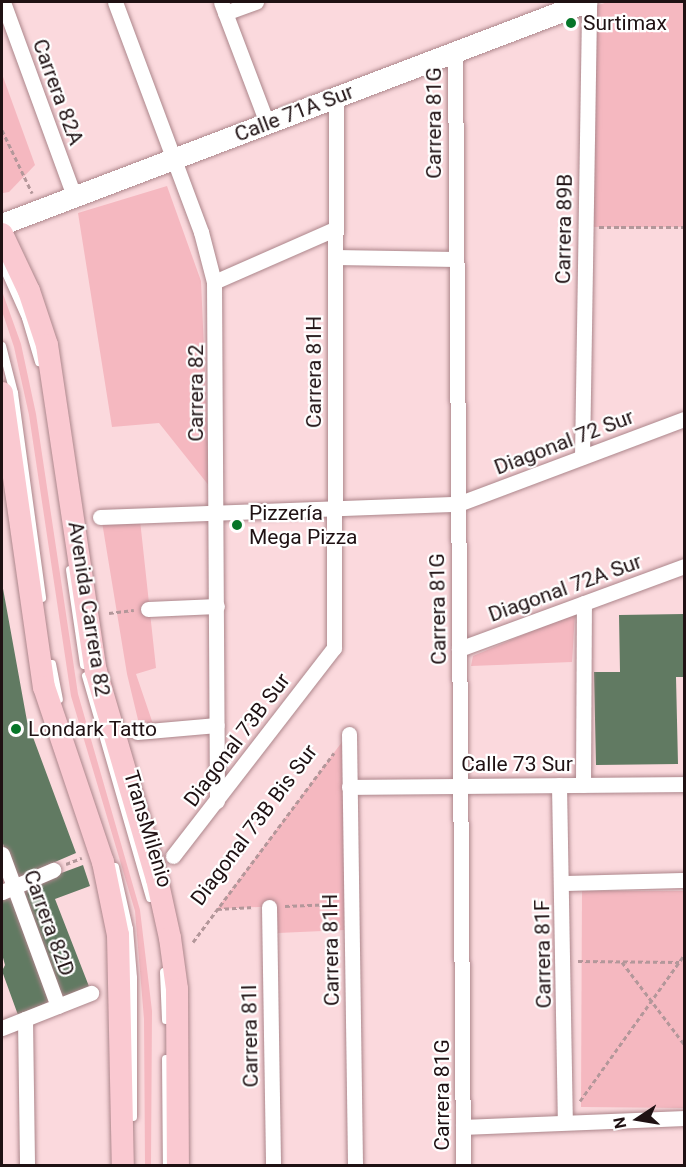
<!DOCTYPE html>
<meta charset="utf-8">
<style>
body{margin:0}
#map{position:relative;width:686px;height:1167px;overflow:hidden;background:#fbd9dd;font-family:Roboto,sans-serif}
div>[style]{position:absolute}
.green>*{inset:0;background:#f5b8c0}
.building>*{inset:0;background:#617a62}
.path>*{height:3px;margin-top:-1.5px;transform-origin:0;background:repeating-linear-gradient(90deg,#b3979a 0 4.5px,transparent 0 7.5px)}
.roads{filter:drop-shadow(0 0 2px #ac868b) drop-shadow(0 0 2px #ac868b)}
.lane>*{height:8px;margin:-4px;padding:0 4px;transform-origin:4px;border-radius:4px;background:#fff}
.street>*{height:15px;margin:-7.5px;padding:0 7.5px;transform-origin:7.5px;border-radius:7.5px;background:#fff}
.secondary>*{height:21px;margin:-10.5px;padding:0 10.5px;transform-origin:10.5px;border-radius:10.5px;background:#fff}
.primary>*{height:22px;margin:-11px;padding:0 11px;transform-origin:11px;border-radius:11px;background:#fac9d1}
.dots>*{width:16px;height:16px;translate:-50% -50%;box-sizing:border-box;border:3px solid #fff;border-radius:50%}
span{translate:-50% -50%;white-space:nowrap;text-align:center;line-height:1.15;-webkit-text-stroke:4.5px #fff;paint-order:stroke}
.poi-label{font-size:21px;color:#1f1113}
.left{translate:0 -50%;text-align:left}
.street-label{font-size:21px;color:#1f1113}
.frame{position:absolute;inset:0;border:3px solid #1f1113;pointer-events:none}
.north{position:absolute;left:608px;top:1089px;width:60px;height:60px;-webkit-text-stroke:4px #fff;paint-order:stroke;rotate:258deg;font-size:16px;font-weight:700;line-height:24px;text-align:center;color:#1f1113}
.north::after{content:'';display:block;margin:auto;width:21px;height:27px;background:#1f1113;clip-path:polygon(50% 0,100% 100%,50% 72%,0 100%)}
</style>
<div id="map">
<div class="green">
<div style="clip-path:polygon(608px 2px,684px 2px,684px 227px,592px 227px,592px 7px)"></div>
<div style="clip-path:polygon(2px 74px,35px 165px,9px 192px,3px 193px)"></div>
<div style="clip-path:polygon(167px 186px,201px 281px,210px 487px,159px 423px,112px 427px,78px 213px)"></div>
<div style="clip-path:polygon(2px 291px,21px 344px,36px 414px,78px 694px,140px 910px,152px 1011px,151px 1165px,145px 1165px,144px 1019px,135px 911px,71px 696px,29px 415px,14px 347px,2px 311px)"></div>
<div style="clip-path:polygon(140px 520px,156px 668px,136px 674px,153px 724px,139px 724px,127px 674px,102px 522px)"></div>
<div style="clip-path:polygon(575px 613px,572px 662px,471px 666px,473px 656px)"></div>
<div style="clip-path:polygon(342px 742px,345px 930px,278px 933px,277px 906px,217px 909px)"></div>
<div style="clip-path:polygon(582px 891px,684px 891px,684px 1108px,581px 1107px)"></div>
</div>
<div class="building">
<div style="clip-path:polygon(2px 583px,27px 721px,76px 853px,15px 879px,2px 841px)"></div>
<div style="clip-path:polygon(684px 614px,684px 677px,676px 677px,678px 764px,596px 765px,594px 672px,620px 672px,619px 615px)"></div>
<div style="clip-path:polygon(83px 865px,90px 886px,55px 899px,90px 989px,61px 998px,21px 888px)"></div>
<div style="clip-path:polygon(9px 892px,51px 1001px,18px 1015px,2px 971px,5px 965px,2px 954px,2px 896px)"></div>
</div>
<div class="path">
<div style="left:2px;top:130px;width:70px;rotate:64.5deg"></div>
<div style="left:599px;top:227px;width:85px"></div>
<div style="left:109px;top:613px;width:25px;rotate:-7deg"></div>
<div style="left:66px;top:864px;width:17px;rotate:-21deg"></div>
<div style="left:285px;top:906px;width:50px;rotate:-2.3deg"></div>
<div style="left:217px;top:909px;width:37px;rotate:-3deg"></div>
<div style="left:193px;top:942px;width:236px;rotate:-53.3deg"></div>
<div style="left:578px;top:961px;width:101px;rotate:0.6deg"></div>
<div style="left:622px;top:962px;width:103px;rotate:52.9deg"></div>
<div style="left:580px;top:1101px;width:179px;rotate:-54.5deg"></div>
</div>
<div class="roads">
<div class="lane">
<div style="left:2px;top:264px;width:59px;rotate:66deg"></div>
<div style="left:26px;top:318px;width:46px;rotate:73.5deg"></div>
<div style="left:2px;top:346px;width:49px;rotate:75.7deg"></div>
<div style="left:14px;top:393px;width:207px;rotate:82.2deg"></div>
<div style="left:70px;top:570px;width:96px;rotate:81.6deg"></div>
<div style="left:52px;top:664px;width:36px;rotate:79deg"></div>
<div style="left:86px;top:676px;width:231px;rotate:73.9deg"></div>
<div style="left:115px;top:867px;width:64px;rotate:77.3deg"></div>
<div style="left:129px;top:929px;width:49px;rotate:85.3deg"></div>
<div style="left:133px;top:978px;width:139px;rotate:90deg"></div>
<div style="left:164px;top:972px;width:48px;rotate:87.6deg"></div>
<div style="left:166px;top:1059px;width:107px;rotate:89.5deg"></div>
</div>
<div class="street">
<div style="left:3px;top:2px;width:207px;rotate:69.9deg"></div>
<div style="left:115px;top:2px;width:246px;rotate:69.5deg"></div>
<div style="left:201px;top:232px;width:52px;rotate:75.4deg"></div>
<div style="left:214px;top:282px;width:519px;rotate:89.67deg"></div>
<div style="left:221px;top:2px;width:129px;rotate:69.2deg"></div>
<div style="left:225px;top:13px;width:33px;rotate:-20deg"></div>
<div style="left:455px;top:51px;width:1115px;rotate:89.59deg"></div>
<div style="left:335px;top:257px;width:121px;rotate:0.9deg"></div>
<div style="left:214px;top:282px;width:132px;rotate:-23.7deg"></div>
<div style="left:582px;top:457px;width:455px;rotate:-89.1deg"></div>
<div style="left:100px;top:517px;width:358px;rotate:-2.1deg"></div>
<div style="left:458px;top:504px;width:241px;rotate:-20.6deg"></div>
<div style="left:148px;top:609px;width:69px;rotate:-2.5deg"></div>
<div style="left:459px;top:649px;width:240px;rotate:-20.2deg"></div>
<div style="left:137px;top:732px;width:80px;rotate:-5deg"></div>
<div style="left:349px;top:734px;width:432px;rotate:89.2deg"></div>
<div style="left:559px;top:785px;width:337px;rotate:89deg"></div>
<div style="left:583px;top:785px;width:182px;rotate:-89.7deg"></div>
<div style="left:349px;top:787px;width:335px;rotate:-0.5deg"></div>
<div style="left:2px;top:854px;width:162px;rotate:69.8deg"></div>
<div style="left:173px;top:856px;width:263px;rotate:-52.3deg"></div>
<div style="left:334px;top:648px;width:551px;rotate:-89.79deg"></div>
<div style="left:563px;top:883px;width:121px;rotate:-1.4deg"></div>
<div style="left:2px;top:892px;width:56px;rotate:-23.3deg"></div>
<div style="left:269px;top:907px;width:259px;rotate:89.1deg"></div>
<div style="left:25px;top:1019px;width:147px;rotate:89.2deg"></div>
<div style="left:2px;top:1028px;width:96px;rotate:-21.5deg"></div>
<div style="left:463px;top:1127px;width:221px;rotate:-2.3deg"></div>
</div>
<div class="secondary">
<div style="left:2px;top:224px;width:625px;rotate:-20.81deg"></div>
</div>
<div class="primary">
<div style="left:2px;top:234px;width:63px;rotate:64.7deg"></div>
<div style="left:29px;top:291px;width:57px;rotate:71.6deg"></div>
<div style="left:47px;top:345px;width:330px;rotate:81.5deg"></div>
<div style="left:96px;top:671px;width:217px;rotate:73.7deg"></div>
<div style="left:157px;top:879px;width:60px;rotate:77.6deg"></div>
<div style="left:170px;top:938px;width:51px;rotate:82.2deg"></div>
<div style="left:177px;top:989px;width:177px;rotate:89.7deg"></div>
<div style="left:2px;top:393px;width:297px;rotate:81.9deg"></div>
<div style="left:44px;top:687px;width:185px;rotate:71.4deg"></div>
<div style="left:103px;top:862px;width:75px;rotate:78.4deg"></div>
<div style="left:118px;top:935px;width:231px;rotate:88.8deg"></div>
</div>
</div>
<div class="dots">
<div style="left:571px;top:23px;background:#077629"></div>
<div style="left:237px;top:525px;background:#077629"></div>
<div style="left:16px;top:729px;background:#077629"></div>
</div>
<div class="poi-label">
<span class="left" style="left:583px;top:23px">Surtimax</span>
<span class="left" style="left:249px;top:525px">Pizzería<br>Mega Pizza</span>
<span class="left" style="left:28px;top:729px">Londark Tatto</span>
</div>
<div class="street-label">
<span style="left:58px;top:92px;rotate:70deg">Carrera 82A</span>
<span style="left:294px;top:113px;rotate:-21deg">Calle 71A Sur</span>
<span style="left:434px;top:123px;rotate:-90deg">Carrera 81G</span>
<span style="left:564px;top:229px;rotate:-89deg">Carrera 89B</span>
<span style="left:314px;top:372px;rotate:-90deg">Carrera 81H</span>
<span style="left:196px;top:393px;rotate:-90deg">Carrera 82</span>
<span style="left:564px;top:442px;rotate:-21deg">Diagonal 72 Sur</span>
<span style="left:565px;top:588px;rotate:-20deg">Diagonal 72A Sur</span>
<span style="left:89px;top:609px;rotate:81deg">Avenida Carrera 82</span>
<span style="left:438px;top:609px;rotate:-91deg">Carrera 81G</span>
<span style="left:237px;top:740px;rotate:-53deg">Diagonal 73B Sur</span>
<span style="left:517px;top:764px">Calle 73 Sur</span>
<span style="left:254px;top:825px;rotate:-53deg">Diagonal 73B Bis Sur</span>
<span style="left:148px;top:829px;rotate:73deg">TransMilenio</span>
<span style="left:49px;top:923px;rotate:70deg">Carrera 82D</span>
<span style="left:331px;top:950px;rotate:-91deg">Carrera 81H</span>
<span style="left:543px;top:954px;rotate:-91deg">Carrera 81F</span>
<span style="left:250px;top:1036px;rotate:-91deg">Carrera 81I</span>
<span style="left:442px;top:1095px;rotate:-90deg">Carrera 81G</span>
</div>
<div class="frame"></div>
<div class="north">N</div>
</div>
